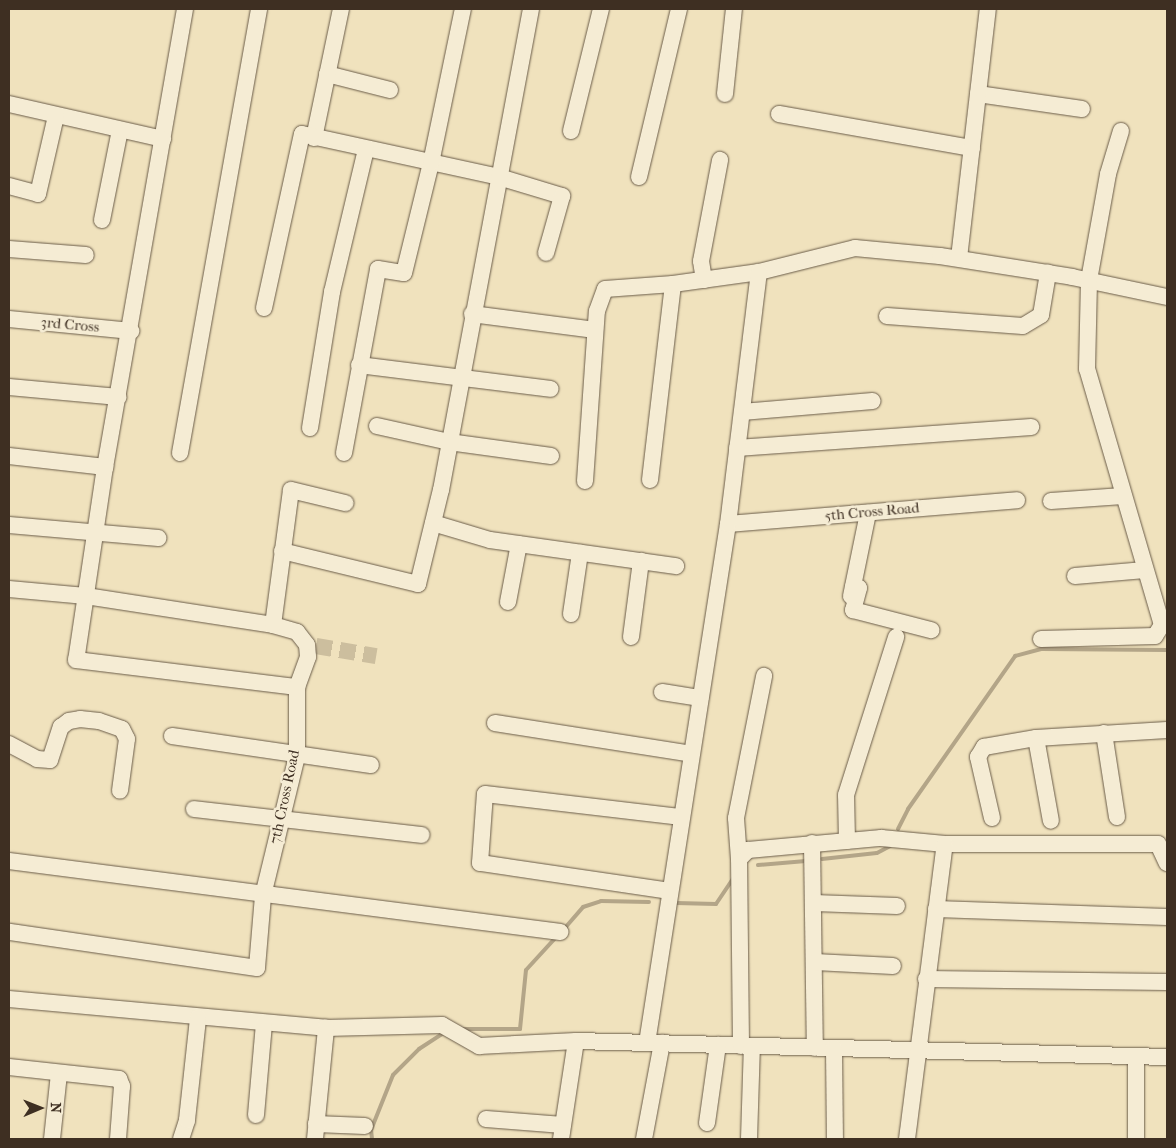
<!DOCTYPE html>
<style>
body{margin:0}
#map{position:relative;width:1176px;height:1148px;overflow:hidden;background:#f0e2bd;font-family:"IM FELL French Canon",serif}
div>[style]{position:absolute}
.stream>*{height:4px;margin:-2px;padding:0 2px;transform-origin:2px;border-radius:2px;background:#b3a588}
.minor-tunnel>*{height:16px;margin-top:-8px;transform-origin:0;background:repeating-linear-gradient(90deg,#ccbe9e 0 16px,transparent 0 24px)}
.roads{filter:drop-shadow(0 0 1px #6a5c49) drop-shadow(0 0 1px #6a5c49)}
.minor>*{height:16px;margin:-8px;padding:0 8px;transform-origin:8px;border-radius:8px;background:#f5ecd4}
span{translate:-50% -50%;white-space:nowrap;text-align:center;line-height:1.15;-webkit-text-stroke:5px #f5ecd4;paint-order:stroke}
.street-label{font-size:15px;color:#3e2f22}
.frame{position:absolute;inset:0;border:10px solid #3e2f22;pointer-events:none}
.north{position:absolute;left:15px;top:1083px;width:50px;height:50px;-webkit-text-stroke:4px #f5ecd4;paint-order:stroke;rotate:89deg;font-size:14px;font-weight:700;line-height:20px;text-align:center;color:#3e2f22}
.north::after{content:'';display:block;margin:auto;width:18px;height:22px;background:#3e2f22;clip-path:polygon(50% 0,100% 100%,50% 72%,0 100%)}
</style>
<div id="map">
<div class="stream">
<div style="left:898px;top:829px;width:22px;rotate:-63deg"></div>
<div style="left:908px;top:809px;width:187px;rotate:-55deg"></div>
<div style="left:1015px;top:656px;width:28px;rotate:-15deg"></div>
<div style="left:1042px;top:649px;width:125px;rotate:0.5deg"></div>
<div style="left:822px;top:859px;width:55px;rotate:-6.2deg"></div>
<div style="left:877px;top:853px;width:15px;rotate:-28deg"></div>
<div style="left:758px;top:865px;width:48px;rotate:-4.8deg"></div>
<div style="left:676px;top:903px;width:40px;rotate:1.4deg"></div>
<div style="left:716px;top:904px;width:32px;rotate:-56deg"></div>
<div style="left:564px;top:929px;width:29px;rotate:-49deg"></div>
<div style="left:583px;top:907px;width:19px;rotate:-18deg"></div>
<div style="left:601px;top:901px;width:48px;rotate:1.2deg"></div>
<div style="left:461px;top:1029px;width:59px"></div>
<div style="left:520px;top:1029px;width:59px;rotate:-84.2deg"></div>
<div style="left:526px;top:970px;width:46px;rotate:-47.6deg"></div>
<div style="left:372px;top:1139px;width:9px;rotate:-96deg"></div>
<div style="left:371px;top:1130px;width:59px;rotate:-68.2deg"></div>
<div style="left:393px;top:1075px;width:37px;rotate:-45deg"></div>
<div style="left:419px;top:1049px;width:30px;rotate:-33deg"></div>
</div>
<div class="minor-tunnel">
<div style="left:316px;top:646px;width:61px;rotate:9.5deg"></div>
</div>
<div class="roads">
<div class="minor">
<div style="left:185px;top:9px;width:465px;rotate:99.9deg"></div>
<div style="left:105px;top:467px;width:195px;rotate:98.5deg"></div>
<div style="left:76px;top:660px;width:223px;rotate:7deg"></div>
<div style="left:327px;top:74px;width:65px;rotate:14.3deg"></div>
<div style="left:725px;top:94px;width:85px;rotate:-84deg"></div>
<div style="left:978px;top:94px;width:105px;rotate:8.2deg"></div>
<div style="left:9px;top:104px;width:158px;rotate:12.8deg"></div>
<div style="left:779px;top:114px;width:196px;rotate:10deg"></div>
<div style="left:571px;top:131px;width:126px;rotate:-76.2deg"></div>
<div style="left:314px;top:138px;width:132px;rotate:-78.2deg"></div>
<div style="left:639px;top:177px;width:173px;rotate:-76.6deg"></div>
<div style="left:9px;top:186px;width:30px;rotate:15deg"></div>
<div style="left:38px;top:194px;width:80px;rotate:-77deg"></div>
<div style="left:102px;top:220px;width:92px;rotate:-78.7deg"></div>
<div style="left:9px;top:249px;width:77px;rotate:4.5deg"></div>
<div style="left:959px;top:258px;width:251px;rotate:-83.4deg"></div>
<div style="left:704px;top:280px;width:19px;rotate:-99deg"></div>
<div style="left:701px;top:261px;width:103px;rotate:-79.3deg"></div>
<div style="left:264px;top:308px;width:178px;rotate:-77.7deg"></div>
<div style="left:302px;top:134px;width:202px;rotate:12.3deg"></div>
<div style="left:499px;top:177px;width:66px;rotate:16.8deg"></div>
<div style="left:562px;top:196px;width:59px;rotate:105.7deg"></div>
<div style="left:472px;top:314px;width:124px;rotate:7.4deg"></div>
<div style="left:887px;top:316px;width:136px;rotate:4.2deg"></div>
<div style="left:1023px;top:326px;width:21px;rotate:-31deg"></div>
<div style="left:1041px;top:315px;width:43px;rotate:-80.5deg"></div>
<div style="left:9px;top:319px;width:123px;rotate:5.6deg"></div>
<div style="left:359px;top:365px;width:193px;rotate:7.1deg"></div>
<div style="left:9px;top:387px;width:110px;rotate:5.2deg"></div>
<div style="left:742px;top:412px;width:131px;rotate:-4.8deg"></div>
<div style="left:377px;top:426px;width:74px;rotate:12.5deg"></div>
<div style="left:449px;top:442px;width:103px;rotate:7.8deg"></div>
<div style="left:310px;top:428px;width:138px;rotate:-80.8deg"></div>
<div style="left:332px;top:292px;width:147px;rotate:-76.6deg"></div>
<div style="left:737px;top:448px;width:295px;rotate:-4.1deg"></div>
<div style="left:180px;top:453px;width:451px;rotate:-79.9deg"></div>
<div style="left:344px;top:453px;width:187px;rotate:-79.5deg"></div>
<div style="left:378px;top:269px;width:26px;rotate:9deg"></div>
<div style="left:404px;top:273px;width:113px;rotate:-76.2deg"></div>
<div style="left:431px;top:163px;width:157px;rotate:-78.3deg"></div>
<div style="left:9px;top:456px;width:97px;rotate:6.5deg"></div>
<div style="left:650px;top:480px;width:197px;rotate:-83.3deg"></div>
<div style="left:585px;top:481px;width:170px;rotate:-86deg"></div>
<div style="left:597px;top:311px;width:23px;rotate:-70deg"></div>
<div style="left:605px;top:289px;width:68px;rotate:-4.2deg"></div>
<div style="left:673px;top:284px;width:87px;rotate:-7.9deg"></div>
<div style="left:759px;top:272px;width:99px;rotate:-14deg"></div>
<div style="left:855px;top:248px;width:85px;rotate:5.4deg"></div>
<div style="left:940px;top:256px;width:134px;rotate:9deg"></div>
<div style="left:1072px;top:277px;width:97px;rotate:11.9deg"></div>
<div style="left:1051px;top:501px;width:72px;rotate:-4deg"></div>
<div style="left:433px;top:523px;width:59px;rotate:16.6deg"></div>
<div style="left:490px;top:540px;width:188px;rotate:8deg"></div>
<div style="left:728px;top:524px;width:290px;rotate:-4.7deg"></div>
<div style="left:9px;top:525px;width:150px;rotate:5deg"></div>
<div style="left:282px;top:551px;width:140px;rotate:13.6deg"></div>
<div style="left:418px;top:584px;width:97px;rotate:-76.3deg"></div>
<div style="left:441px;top:490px;width:489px;rotate:-79.4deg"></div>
<div style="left:1075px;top:576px;width:70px;rotate:-4.9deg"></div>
<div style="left:853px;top:587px;width:6px;rotate:9deg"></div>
<div style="left:859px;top:588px;width:23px;rotate:105deg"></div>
<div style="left:853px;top:610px;width:81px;rotate:14.4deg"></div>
<div style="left:9px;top:589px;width:77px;rotate:5.2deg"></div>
<div style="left:86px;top:596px;width:189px;rotate:8.8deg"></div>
<div style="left:273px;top:625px;width:25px;rotate:16deg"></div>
<div style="left:297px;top:632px;width:16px;rotate:52deg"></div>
<div style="left:307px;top:645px;width:12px;rotate:85deg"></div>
<div style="left:308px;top:657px;width:32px;rotate:110deg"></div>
<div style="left:297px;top:687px;width:69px;rotate:90deg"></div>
<div style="left:297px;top:756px;width:144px;rotate:103.7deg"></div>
<div style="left:263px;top:896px;width:72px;rotate:94.8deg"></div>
<div style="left:257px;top:968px;width:251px;rotate:-171.7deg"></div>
<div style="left:851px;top:596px;width:85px;rotate:-78.4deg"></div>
<div style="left:508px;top:602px;width:59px;rotate:-79.3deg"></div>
<div style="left:571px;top:614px;width:62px;rotate:-81.6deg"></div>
<div style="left:273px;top:625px;width:136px;rotate:-82.4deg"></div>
<div style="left:291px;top:490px;width:56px;rotate:13.5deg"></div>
<div style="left:631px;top:637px;width:77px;rotate:-82.5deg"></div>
<div style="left:1041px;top:639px;width:114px;rotate:-1.5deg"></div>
<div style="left:1155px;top:636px;width:13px;rotate:-58deg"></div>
<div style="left:1162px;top:625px;width:267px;rotate:-106.3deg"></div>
<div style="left:1087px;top:369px;width:89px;rotate:-88.7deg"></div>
<div style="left:1089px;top:280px;width:108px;rotate:-79.8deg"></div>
<div style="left:1108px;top:174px;width:45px;rotate:-73.2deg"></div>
<div style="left:662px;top:692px;width:39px;rotate:9deg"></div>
<div style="left:495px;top:723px;width:199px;rotate:8.9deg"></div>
<div style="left:1104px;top:733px;width:85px;rotate:81.2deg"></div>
<div style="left:172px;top:736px;width:201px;rotate:8.3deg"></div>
<div style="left:1036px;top:738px;width:84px;rotate:79.8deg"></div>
<div style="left:9px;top:744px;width:32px;rotate:28deg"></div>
<div style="left:37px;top:759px;width:13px;rotate:4deg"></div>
<div style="left:50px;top:760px;width:35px;rotate:-72deg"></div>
<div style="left:61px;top:727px;width:10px;rotate:-37deg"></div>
<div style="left:69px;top:721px;width:11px;rotate:-10deg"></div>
<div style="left:80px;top:719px;width:19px;rotate:6deg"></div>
<div style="left:99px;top:721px;width:24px;rotate:19deg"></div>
<div style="left:122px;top:729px;width:11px;rotate:63deg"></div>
<div style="left:127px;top:739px;width:52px;rotate:97.7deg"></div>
<div style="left:194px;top:809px;width:229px;rotate:6.5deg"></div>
<div style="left:992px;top:818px;width:63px;rotate:-102.9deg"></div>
<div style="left:978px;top:757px;width:12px;rotate:-59deg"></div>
<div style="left:984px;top:747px;width:53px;rotate:-9.8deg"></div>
<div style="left:1036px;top:738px;width:131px;rotate:-3.5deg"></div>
<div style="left:847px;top:841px;width:46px;rotate:-91.2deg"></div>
<div style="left:846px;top:795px;width:166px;rotate:-72.4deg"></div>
<div style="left:812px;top:843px;width:205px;rotate:89.2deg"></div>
<div style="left:739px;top:859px;width:41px;rotate:-94.2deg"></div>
<div style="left:736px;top:818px;width:145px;rotate:-78.8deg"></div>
<div style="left:9px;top:861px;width:556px;rotate:7.34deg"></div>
<div style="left:670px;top:891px;width:192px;rotate:-171.6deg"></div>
<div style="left:480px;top:863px;width:69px;rotate:-85.9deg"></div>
<div style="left:485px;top:794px;width:198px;rotate:6.7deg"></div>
<div style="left:814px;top:903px;width:83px;rotate:2.1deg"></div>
<div style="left:936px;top:909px;width:231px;rotate:2deg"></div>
<div style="left:815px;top:962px;width:78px;rotate:2.9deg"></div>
<div style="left:926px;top:979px;width:241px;rotate:0.7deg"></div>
<div style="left:9px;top:999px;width:318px;rotate:5.2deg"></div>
<div style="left:326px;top:1028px;width:116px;rotate:-1.5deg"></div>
<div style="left:442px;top:1025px;width:43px;rotate:29.6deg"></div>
<div style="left:479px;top:1046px;width:97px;rotate:-3deg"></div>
<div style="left:576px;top:1041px;width:591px;rotate:1.55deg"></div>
<div style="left:647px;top:1043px;width:525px;rotate:-81.13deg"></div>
<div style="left:728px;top:524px;width:254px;rotate:-83deg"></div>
<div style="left:741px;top:1046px;width:187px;rotate:-90.6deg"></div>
<div style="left:739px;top:859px;width:13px;rotate:-45deg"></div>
<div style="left:748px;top:850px;width:134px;rotate:-5.2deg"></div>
<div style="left:881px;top:838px;width:64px;rotate:5.4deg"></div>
<div style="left:945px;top:844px;width:213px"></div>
<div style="left:1158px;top:844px;width:21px;rotate:65deg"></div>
<div style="left:834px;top:1048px;width:91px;rotate:89.4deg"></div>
<div style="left:9px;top:1067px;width:111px;rotate:6.2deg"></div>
<div style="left:119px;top:1079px;width:8px;rotate:67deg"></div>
<div style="left:122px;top:1086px;width:53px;rotate:94.3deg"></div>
<div style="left:256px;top:1115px;width:92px;rotate:-85deg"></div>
<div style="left:486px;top:1119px;width:77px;rotate:4.5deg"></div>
<div style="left:707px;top:1123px;width:79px;rotate:-82deg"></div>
<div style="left:316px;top:1124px;width:49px;rotate:2.3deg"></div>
<div style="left:52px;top:1139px;width:66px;rotate:-83.9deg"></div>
<div style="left:181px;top:1139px;width:20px;rotate:-72deg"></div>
<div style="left:187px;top:1120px;width:103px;rotate:-83.8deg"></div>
<div style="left:315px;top:1139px;width:112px;rotate:-84.3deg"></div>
<div style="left:561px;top:1139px;width:99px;rotate:-81.3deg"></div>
<div style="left:644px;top:1139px;width:98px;rotate:-79.4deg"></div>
<div style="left:749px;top:1139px;width:93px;rotate:-88.2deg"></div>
<div style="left:907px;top:1139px;width:297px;rotate:-82.7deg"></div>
<div style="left:1136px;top:1139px;width:83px;rotate:-90deg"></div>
</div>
</div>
<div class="street-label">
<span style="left:70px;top:325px;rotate:5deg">3rd Cross</span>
<span style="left:872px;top:512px;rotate:-5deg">5th Cross Road</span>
<span style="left:285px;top:797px;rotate:-78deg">7th Cross Road</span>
</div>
<div class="frame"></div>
<div class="north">N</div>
</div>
